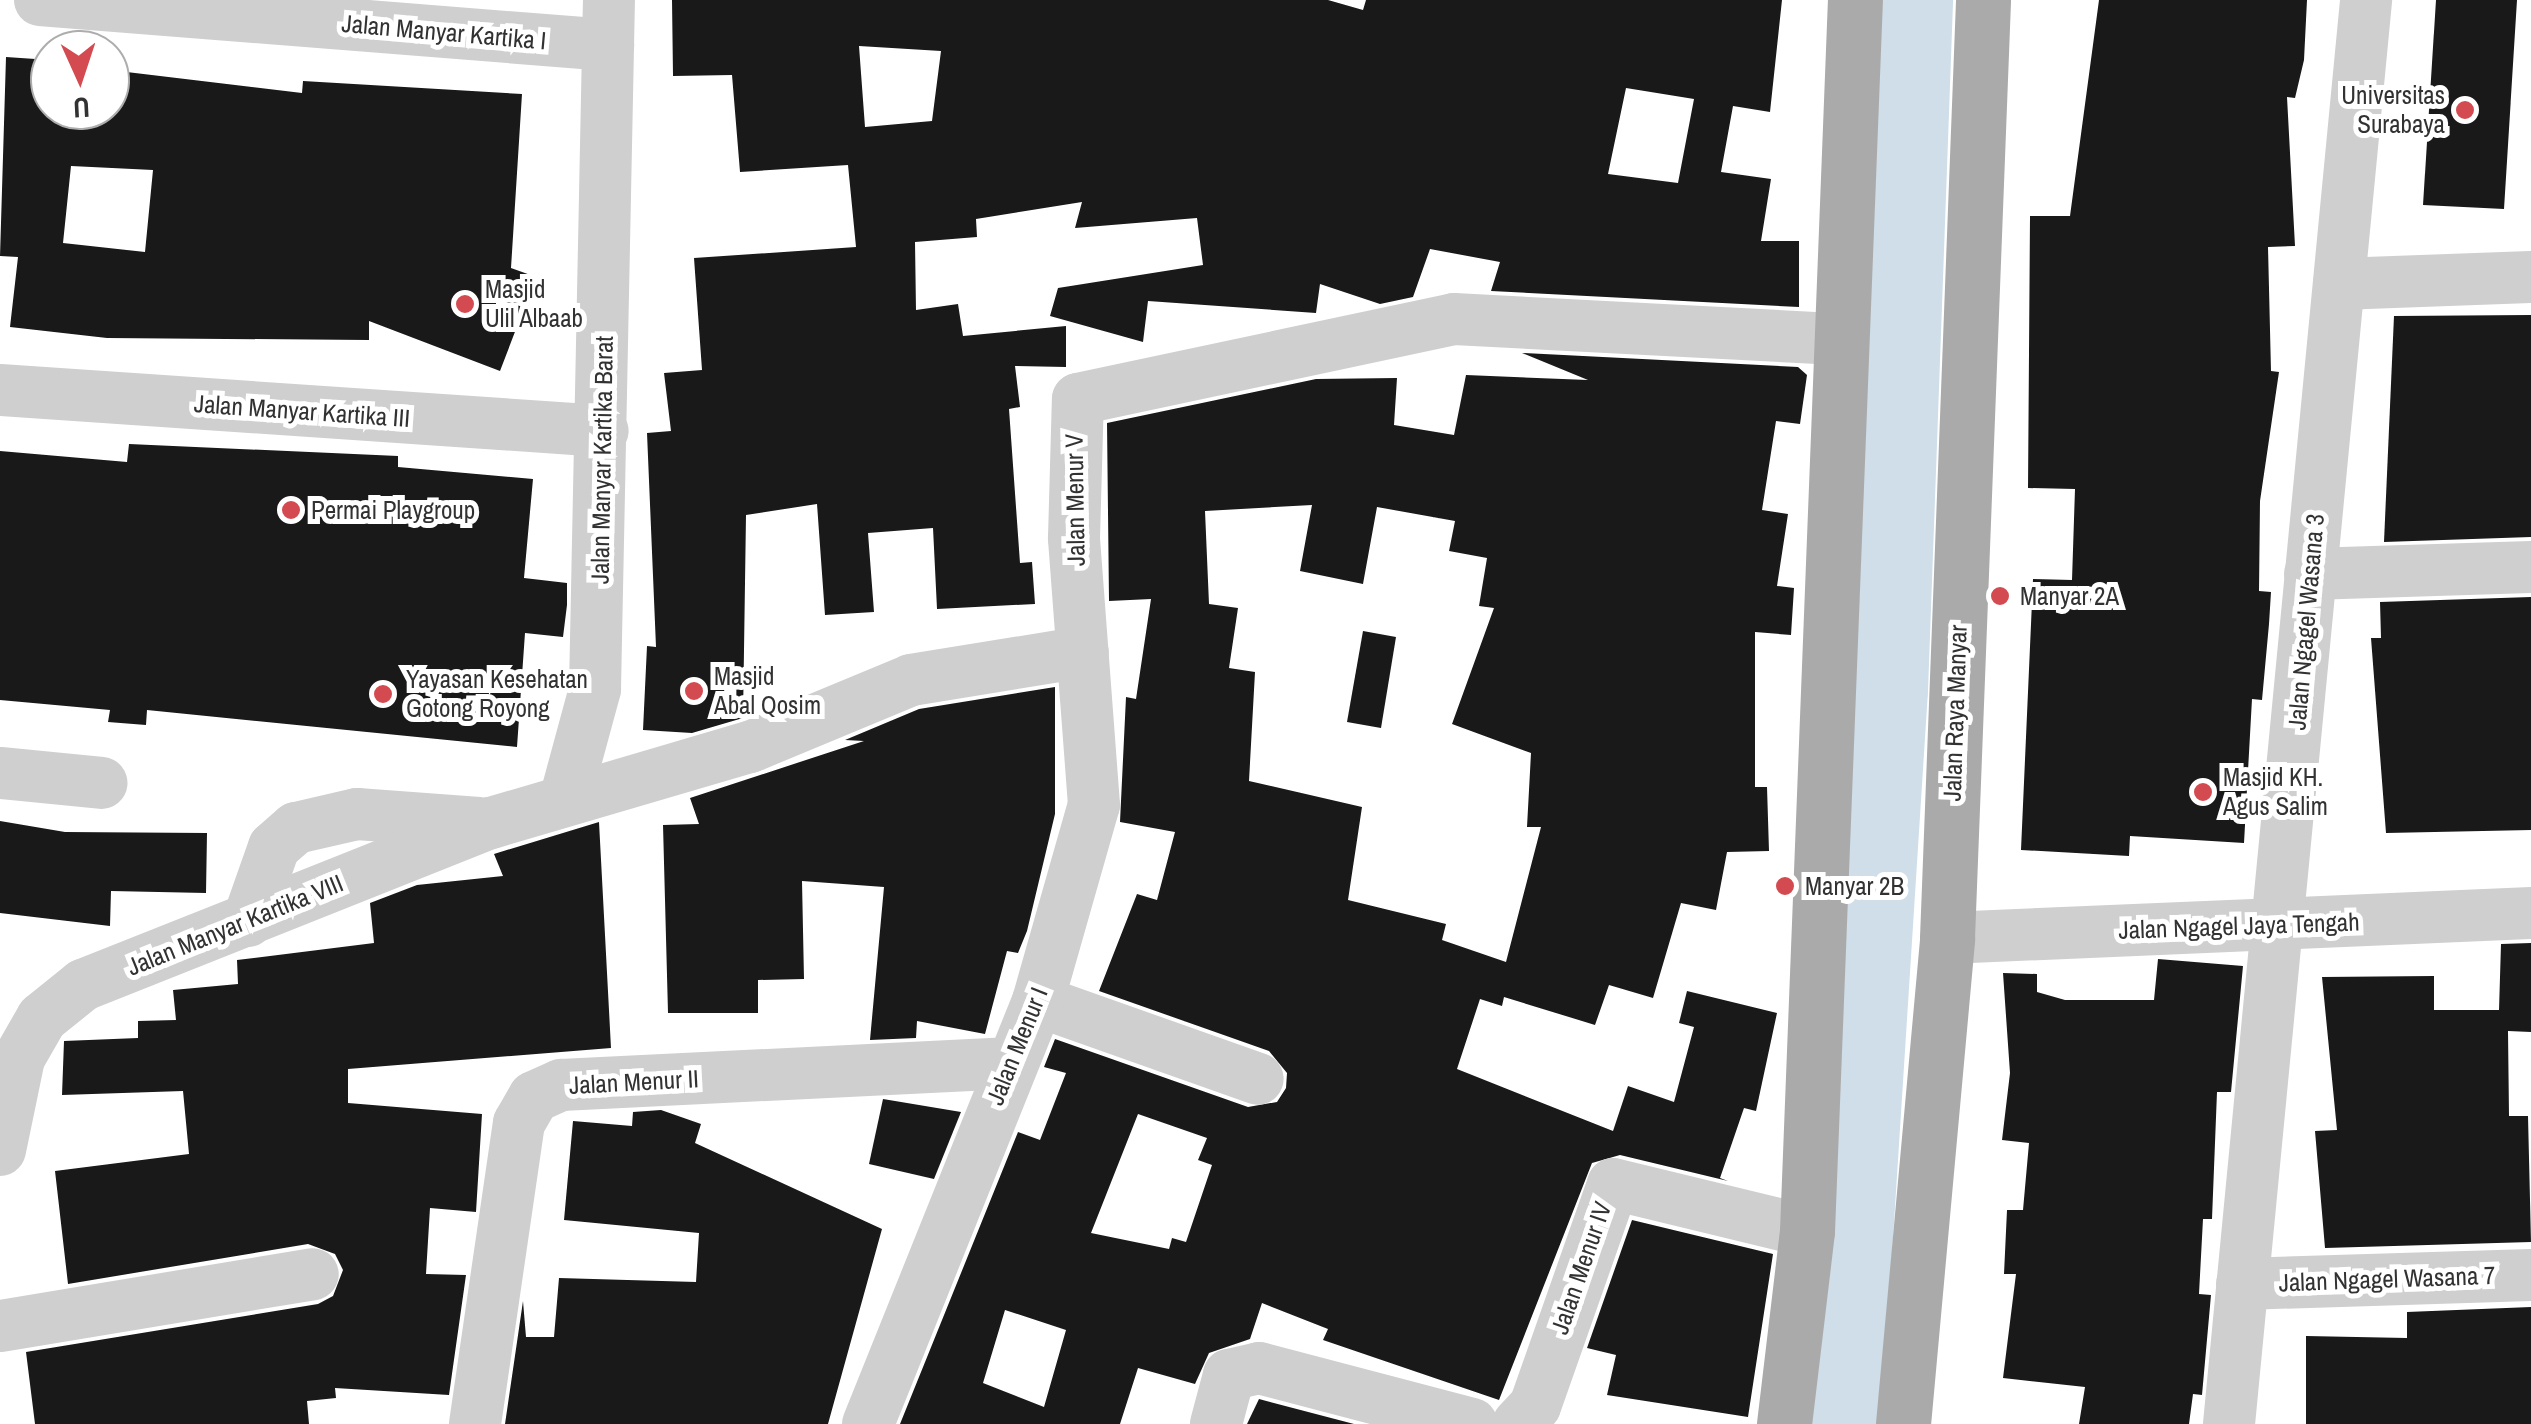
<!DOCTYPE html>
<style>
body{margin:0}
#map{position:relative;width:2531px;height:1424px;overflow:hidden;background:#fff;font-family:"Archivo Narrow",sans-serif}
div>[style]{position:absolute}
.river>*{height:75px;margin:-37.5px;padding:0 37.5px;transform-origin:37.5px;border-radius:37.5px;background:#cfdee8}
.building>*{inset:0;background:#191919}
.minor>*{height:52px;margin:-26px;padding:0 26px;transform-origin:26px;border-radius:26px;background:#cfcfcf}
.major>*{height:55px;margin:-27.5px;padding:0 27.5px;transform-origin:27.5px;border-radius:27.5px;background:#aaa}
.dots>*{width:28px;height:28px;translate:-50% -50%;box-sizing:border-box;border:5px solid #fff;border-radius:50%}
span{translate:-50% -50%;white-space:nowrap;text-align:center;line-height:1.15;-webkit-text-stroke:10px #fff;paint-order:stroke}
.street-label{font-size:25px;color:#323232}
.poi-label{font-size:25px;color:#323232}
.right{translate:-100% -50%;text-align:right}
.left{translate:0 -50%;text-align:left}
.north{position:absolute;left:30px;top:30px;width:100px;height:100px;box-sizing:border-box;background:#fff;border:2px solid #adadad;border-radius:50%;rotate:177deg;font-size:28px;font-weight:700;line-height:40px;text-align:center;color:#323232}
.north::after{content:'';display:block;margin:auto;width:35px;height:45px;background:#d34b51;clip-path:polygon(50% 0,100% 100%,50% 72%,0 100%)}
</style>
<div id="map">
<div class="river">
<div style="left:1843px;top:1424px;width:736px;rotate:-86.34deg"></div>
<div style="left:1890px;top:690px;width:690px;rotate:-87.92deg"></div>
</div>
<div class="building">
<div style="clip-path:polygon(evenodd,672px 0,1328px 0,1363px 10px,1366px 0,1782px 0,1770px 112px,1733px 106px,1721px 172px,1771px 179px,1761px 241px,1799px 241px,1799px 307px,1491px 291px,1500px 262px,1430px 249px,1413px 297px,1380px 304px,1320px 284px,1316px 313px,1148px 301px,1143px 342px,1050px 316px,1058px 288px,1203px 265px,1197px 218px,1075px 228px,1082px 202px,976px 219px,977px 237px,915px 242px,916px 310px,958px 304px,963px 336px,1066px 326px,1066px 367px,1015px 366px,1020px 407px,1009px 409px,1020px 563px,1032px 562px,1035px 604px,937px 609px,933px 528px,868px 533px,874px 612px,825px 615px,817px 504px,746px 515px,743px 718px,692px 733px,643px 730px,647px 646px,656px 647px,647px 433px,671px 431px,664px 373px,702px 370px,694px 258px,856px 247px,848px 165px,740px 172px,732px 75px,673px 76px,672px 0,859px 46px,941px 51px,932px 121px,865px 127px,859px 46px,672px 0,1626px 88px,1694px 99px,1678px 183px,1608px 174px,1626px 88px)"></div>
<div style="clip-path:polygon(2099px 0,2307px 0,2304px 60px,2295px 98px,2287px 97px,2295px 246px,2268px 247px,2271px 371px,2279px 372px,2260px 501px,2259px 591px,2271px 592px,2269px 624px,2262px 700px,2252px 699px,2244px 843px,2130px 836px,2129px 856px,2021px 850px,2033px 579px,2072px 580px,2075px 489px,2028px 488px,2030px 216px,2070px 216px)"></div>
<div style="clip-path:polygon(2436px 0,2517px 0,2504px 209px,2423px 205px)"></div>
<div style="clip-path:polygon(evenodd,6px 57px,50px 60px,50px 110px,110px 110px,110px 70px,302px 93px,303px 81px,522px 94px,511px 268px,536px 277px,500px 371px,369px 321px,369px 340px,107px 338px,10px 327px,18px 257px,0 256px,6px 57px,71px 166px,153px 170px,145px 252px,63px 243px,71px 166px)"></div>
<div style="clip-path:polygon(2531px 315px,2531px 537px,2384px 542px,2394px 316px)"></div>
<div style="clip-path:polygon(evenodd,1522px 353px,1798px 367px,1807px 375px,1800px 424px,1776px 421px,1762px 510px,1788px 514px,1777px 586px,1794px 588px,1791px 635px,1755px 632px,1755px 787px,1767px 787px,1769px 851px,1727px 852px,1716px 910px,1681px 903px,1653px 998px,1609px 985px,1595px 1025px,1504px 997px,1502px 1006px,1480px 999px,1457px 1069px,1613px 1131px,1628px 1086px,1674px 1102px,1694px 1027px,1679px 1023px,1687px 991px,1777px 1013px,1756px 1111px,1744px 1108px,1720px 1178px,1728px 1181px,1620px 1155px,1592px 1163px,1499px 1400px,1323px 1340px,1328px 1329px,1262px 1303px,1250px 1339px,1209px 1353px,1195px 1384px,1138px 1368px,1120px 1424px,900px 1424px,1018px 1132px,1040px 1140px,1066px 1073px,1044px 1067px,1055px 1039px,1248px 1107px,1277px 1102px,1286px 1088px,1287px 1073px,1269px 1051px,1099px 991px,1137px 894px,1157px 900px,1175px 832px,1120px 822px,1126px 697px,1136px 699px,1151px 599px,1109px 601px,1107px 423px,1316px 379px,1397px 378px,1394px 425px,1454px 435px,1466px 375px,1588px 380px,1522px 353px,1312px 505px,1300px 571px,1363px 584px,1377px 507px,1455px 521px,1449px 551px,1487px 558px,1479px 606px,1494px 608px,1452px 724px,1531px 753px,1527px 827px,1541px 827px,1506px 962px,1442px 940px,1446px 924px,1348px 900px,1362px 807px,1249px 781px,1255px 672px,1229px 668px,1238px 608px,1209px 604px,1205px 511px,1312px 505px,1522px 353px,1138px 1114px,1207px 1138px,1198px 1160px,1212px 1165px,1186px 1242px,1172px 1238px,1169px 1249px,1091px 1233px,1138px 1114px,1522px 353px,1005px 1310px,1066px 1330px,1044px 1407px,983px 1383px,1005px 1310px)"></div>
<div style="clip-path:polygon(129px 444px,398px 456px,398px 467px,533px 479px,524px 578px,567px 583px,567px 605px,563px 637px,525px 633px,517px 747px,147px 710px,146px 725px,108px 722px,110px 710px,0 700px,0 451px,127px 462px)"></div>
<div style="clip-path:polygon(2531px 597px,2531px 830px,2386px 833px,2371px 638px,2381px 638px,2380px 602px)"></div>
<div style="clip-path:polygon(1363px 631px,1396px 637px,1381px 728px,1347px 722px)"></div>
<div style="clip-path:polygon(1055px 687px,1055px 814px,1027px 931px,1018px 953px,1007px 951px,985px 1034px,917px 1021px,916px 1038px,870px 1040px,884px 887px,802px 881px,804px 979px,758px 980px,758px 1013px,668px 1013px,663px 825px,699px 824px,690px 798px,864px 741px,845px 740px,919px 709px)"></div>
<div style="clip-path:polygon(0 821px,65px 832px,207px 833px,206px 893px,111px 891px,110px 926px,0 913px)"></div>
<div style="clip-path:polygon(599px 822px,611px 1048px,348px 1069px,348px 1103px,482px 1114px,476px 1212px,430px 1208px,426px 1274px,466px 1275px,449px 1395px,335px 1388px,336px 1398px,307px 1401px,309px 1424px,35px 1424px,26px 1352px,318px 1304px,333px 1296px,343px 1270px,335px 1254px,308px 1244px,68px 1284px,55px 1171px,189px 1154px,183px 1091px,62px 1095px,64px 1041px,138px 1038px,138px 1021px,176px 1020px,173px 990px,238px 984px,237px 960px,374px 943px,370px 903px,417px 885px,503px 876px,494px 854px)"></div>
<div style="clip-path:polygon(2531px 943px,2531px 1032px,2508px 1031px,2509px 1116px,2528px 1116px,2531px 1242px,2325px 1248px,2315px 1131px,2337px 1130px,2322px 977px,2434px 976px,2434px 1010px,2499px 1010px,2501px 944px)"></div>
<div style="clip-path:polygon(2158px 959px,2243px 966px,2231px 1092px,2217px 1092px,2212px 1219px,2203px 1219px,2199px 1294px,2211px 1295px,2202px 1395px,2193px 1394px,2189px 1424px,2079px 1424px,2085px 1387px,2003px 1378px,2016px 1274px,2004px 1274px,2007px 1210px,2023px 1210px,2029px 1143px,2002px 1140px,2010px 1073px,2003px 973px,2037px 974px,2037px 992px,2065px 1000px,2154px 1000px)"></div>
<div style="clip-path:polygon(883px 1099px,961px 1112px,934px 1179px,869px 1164px)"></div>
<div style="clip-path:polygon(661px 1110px,701px 1124px,695px 1143px,882px 1229px,828px 1424px,505px 1424px,523px 1301px,526px 1337px,554px 1337px,559px 1278px,696px 1282px,699px 1233px,564px 1220px,573px 1121px,632px 1126px,633px 1112px)"></div>
<div style="clip-path:polygon(1632px 1220px,1773px 1254px,1748px 1417px,1607px 1395px,1616px 1355px,1587px 1348px)"></div>
<div style="clip-path:polygon(2531px 1307px,2531px 1424px,2306px 1424px,2306px 1336px,2407px 1338px,2407px 1312px)"></div>
<div style="clip-path:polygon(1259px 1399px,1354px 1424px,1247px 1424px)"></div>
</div>
<div class="minor">
<div style="left:40px;top:0;width:570px;rotate:4.53deg"></div>
<div style="left:2339px;top:284px;width:192px;rotate:-2.1deg"></div>
<div style="left:0;top:390px;width:604px;rotate:3.89deg"></div>
<div style="left:2310px;top:574px;width:221px;rotate:-1.8deg"></div>
<div style="left:0;top:773px;width:102px;rotate:5.6deg"></div>
<div style="left:566px;top:796px;width:111px;rotate:-74.8deg"></div>
<div style="left:595px;top:689px;width:689px;rotate:-88.84deg"></div>
<div style="left:248px;top:921px;width:78px;rotate:-70.6deg"></div>
<div style="left:274px;top:847px;width:29px;rotate:-41deg"></div>
<div style="left:296px;top:828px;width:63px;rotate:-12.9deg"></div>
<div style="left:357px;top:814px;width:122px;rotate:4.2deg"></div>
<div style="left:1947px;top:938px;width:585px;rotate:-2.45deg"></div>
<div style="left:1038px;top:1001px;width:233px;rotate:19.5deg"></div>
<div style="left:0;top:1150px;width:94px;rotate:-78.3deg"></div>
<div style="left:19px;top:1058px;width:46px;rotate:-60.1deg"></div>
<div style="left:42px;top:1018px;width:53px;rotate:-38.8deg"></div>
<div style="left:83px;top:985px;width:439px;rotate:-21.7deg"></div>
<div style="left:491px;top:823px;width:270px;rotate:-16.4deg"></div>
<div style="left:750px;top:747px;width:174px;rotate:-22.6deg"></div>
<div style="left:911px;top:680px;width:174px;rotate:-9.2deg"></div>
<div style="left:2242px;top:1284px;width:289px;rotate:-1.8deg"></div>
<div style="left:0;top:1326px;width:317px;rotate:-9.4deg"></div>
<div style="left:475px;top:1424px;width:304px;rotate:-81.7deg"></div>
<div style="left:519px;top:1123px;width:30px;rotate:-60deg"></div>
<div style="left:534px;top:1097px;width:30px;rotate:-24deg"></div>
<div style="left:561px;top:1085px;width:451px;rotate:-2.8deg"></div>
<div style="left:868px;top:1424px;width:456px;rotate:-68.1deg"></div>
<div style="left:1038px;top:1001px;width:204px;rotate:-74.1deg"></div>
<div style="left:1094px;top:805px;width:268px;rotate:-94.3deg"></div>
<div style="left:1074px;top:538px;width:139px;rotate:-88.4deg"></div>
<div style="left:1078px;top:399px;width:384px;rotate:-12deg"></div>
<div style="left:1454px;top:319px;width:384px;rotate:3deg"></div>
<div style="left:1216px;top:1424px;width:51px;rotate:-75.1deg"></div>
<div style="left:1229px;top:1375px;width:31px;rotate:-13deg"></div>
<div style="left:1259px;top:1368px;width:220px;rotate:14.7deg"></div>
<div style="left:1518px;top:1424px;width:25px;rotate:-47deg"></div>
<div style="left:1535px;top:1406px;width:235px;rotate:-70.6deg"></div>
<div style="left:1613px;top:1184px;width:200px;rotate:13.6deg"></div>
<div style="left:2229px;top:1424px;width:1431px;rotate:-84.5deg"></div>
</div>
<div class="major">
<div style="left:1784px;top:1424px;width:194px;rotate:-83.2deg"></div>
<div style="left:1807px;top:1231px;width:1232px;rotate:-87.77deg"></div>
<div style="left:1903px;top:1424px;width:488px;rotate:-84.8deg"></div>
<div style="left:1947px;top:938px;width:939px;rotate:-87.8deg"></div>
</div>
<div class="dots">
<div style="left:2465px;top:110px;background:#d34b51"></div>
<div style="left:465px;top:304px;background:#d34b51"></div>
<div style="left:291px;top:510px;background:#d34b51"></div>
<div style="left:2000px;top:596px;background:#d34b51"></div>
<div style="left:694px;top:691px;background:#d34b51"></div>
<div style="left:383px;top:694px;background:#d34b51"></div>
<div style="left:2203px;top:792px;background:#d34b51"></div>
<div style="left:1785px;top:886px;background:#d34b51"></div>
</div>
<div class="street-label">
<span style="left:444px;top:32px;rotate:5deg">Jalan Manyar Kartika I</span>
<span style="left:302px;top:411px;rotate:4deg">Jalan Manyar Kartika III</span>
<span style="left:602px;top:460px;rotate:-89deg">Jalan Manyar Kartika Barat</span>
<span style="left:1075px;top:500px;rotate:-91deg">Jalan Menur V</span>
<span style="left:2306px;top:622px;rotate:-85deg">Jalan Ngagel Wasana 3</span>
<span style="left:1955px;top:713px;rotate:-88deg">Jalan Raya Manyar</span>
<span style="left:235px;top:925px;rotate:-22deg">Jalan Manyar Kartika VIII</span>
<span style="left:2239px;top:926px;rotate:-2deg">Jalan Ngagel Jaya Tengah</span>
<span style="left:1017px;top:1046px;rotate:-68deg">Jalan Menur I</span>
<span style="left:634px;top:1082px;rotate:-3deg">Jalan Menur II</span>
<span style="left:1581px;top:1268px;rotate:-71deg">Jalan Menur IV</span>
<span style="left:2387px;top:1279px;rotate:-2deg">Jalan Ngagel Wasana 7</span>
</div>
<div class="poi-label">
<span class="right" style="left:2445px;top:110px">Universitas<br>Surabaya</span>
<span class="left" style="left:485px;top:304px">Masjid<br>Ulil Albaab</span>
<span class="left" style="left:311px;top:510px">Permai Playgroup</span>
<span class="left" style="left:2020px;top:596px">Manyar 2A</span>
<span class="left" style="left:714px;top:691px">Masjid<br>Abal Qosim</span>
<span class="left" style="left:406px;top:694px">Yayasan Kesehatan<br>Gotong Royong</span>
<span class="left" style="left:2223px;top:792px">Masjid KH.<br>Agus Salim</span>
<span class="left" style="left:1805px;top:886px">Manyar 2B</span>
</div>
<div class="north">U</div>
</div>
